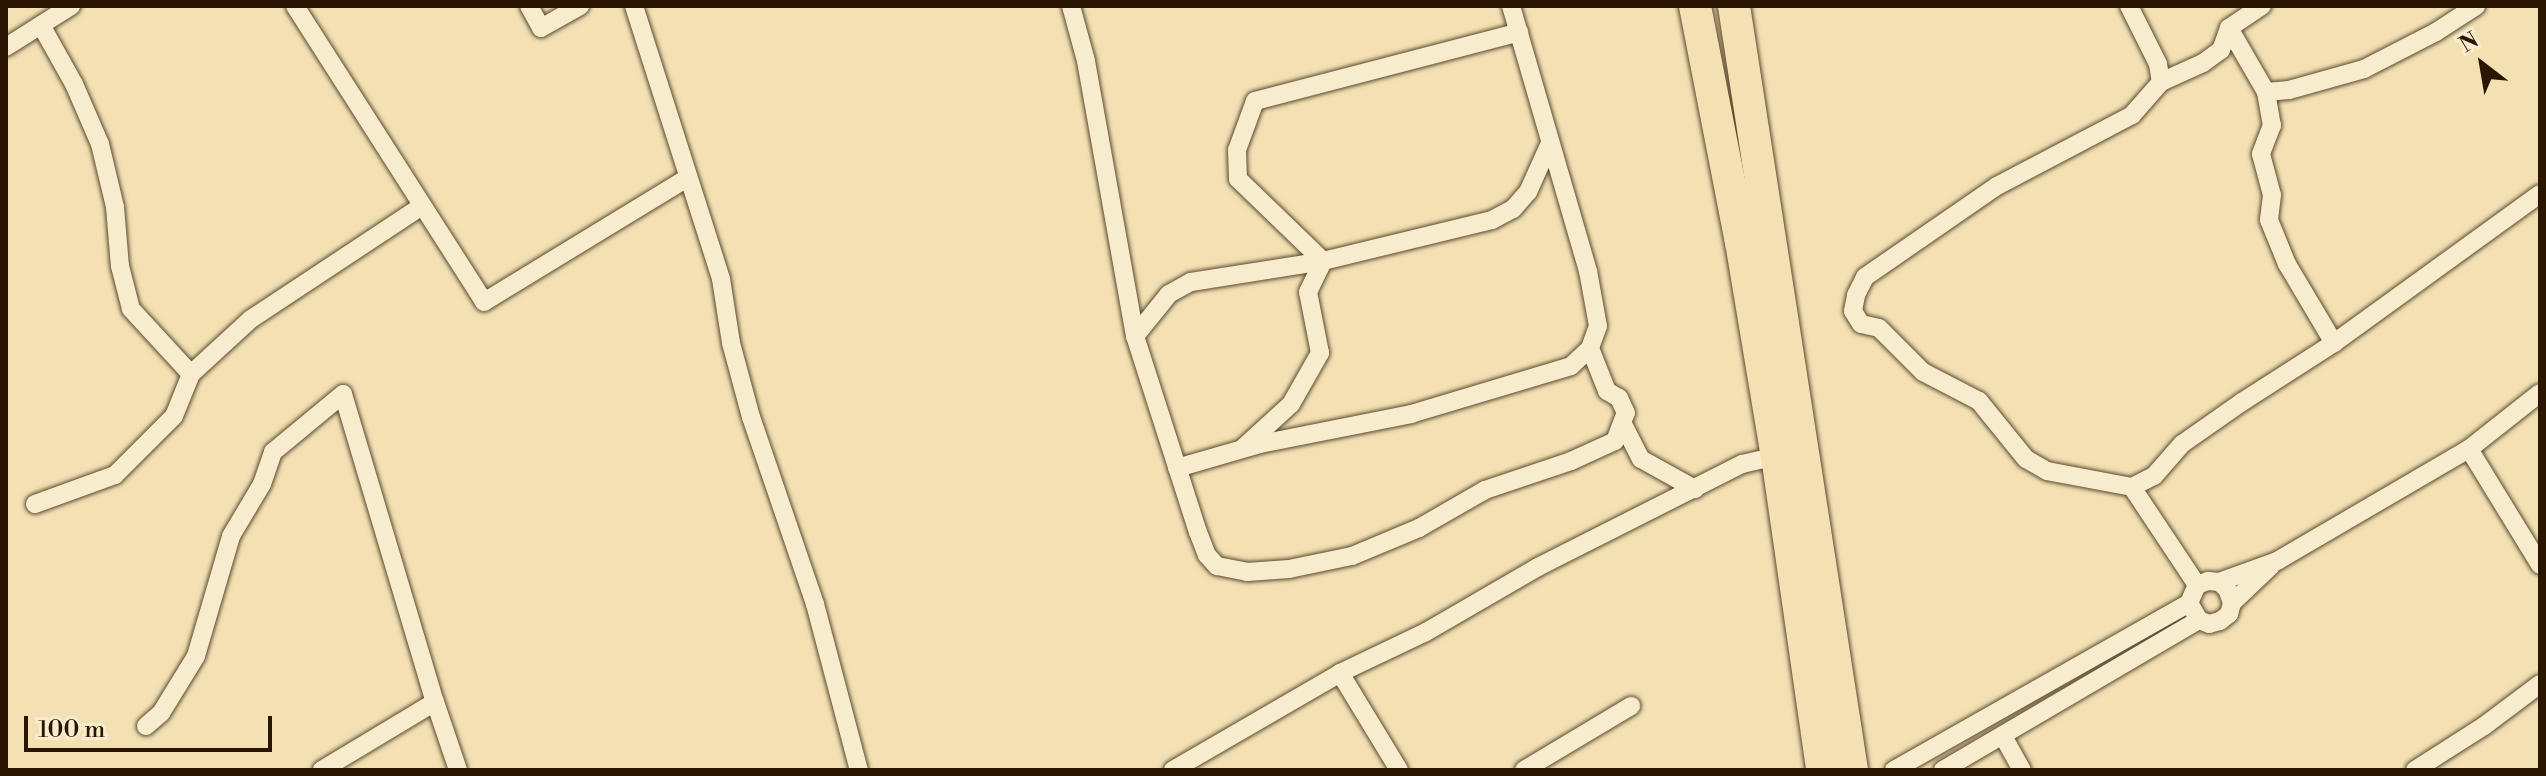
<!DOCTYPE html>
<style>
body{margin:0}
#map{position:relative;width:2546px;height:776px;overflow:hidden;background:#f3e1b4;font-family:"Libre Bodoni",serif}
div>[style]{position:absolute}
.roads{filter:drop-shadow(0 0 2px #5c482d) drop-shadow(0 0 2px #5c482d)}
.street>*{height:18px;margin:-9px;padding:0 9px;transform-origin:9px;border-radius:9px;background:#f7ecce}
.highway>*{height:32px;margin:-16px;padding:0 16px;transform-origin:16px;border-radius:16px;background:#f3e1b4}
span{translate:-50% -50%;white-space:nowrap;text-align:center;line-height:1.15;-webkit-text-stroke:6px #f7ecce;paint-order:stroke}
.frame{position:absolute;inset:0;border:8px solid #2a1500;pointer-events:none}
.north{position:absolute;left:2442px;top:24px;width:80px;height:80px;-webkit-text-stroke:6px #f7ecce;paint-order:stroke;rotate:329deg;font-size:22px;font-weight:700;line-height:32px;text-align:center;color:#2a1500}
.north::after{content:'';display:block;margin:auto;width:28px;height:36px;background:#2a1500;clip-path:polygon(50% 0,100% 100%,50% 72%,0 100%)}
.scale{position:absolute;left:24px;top:716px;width:248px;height:36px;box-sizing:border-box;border:4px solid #2a1500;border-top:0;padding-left:10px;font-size:24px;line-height:28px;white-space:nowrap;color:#2a1500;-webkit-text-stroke:6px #f7ecce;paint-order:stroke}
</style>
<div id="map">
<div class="roads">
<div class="street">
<div style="left:295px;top:6px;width:351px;rotate:57.4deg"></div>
<div style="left:484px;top:302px;width:238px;rotate:-31.4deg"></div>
<div style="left:529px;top:6px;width:25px;rotate:61deg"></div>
<div style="left:541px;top:28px;width:45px;rotate:-29.4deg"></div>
<div style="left:634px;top:6px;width:287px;rotate:72.3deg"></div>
<div style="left:721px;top:279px;width:65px;rotate:81.1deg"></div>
<div style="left:731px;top:343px;width:77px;rotate:74.9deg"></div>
<div style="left:751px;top:417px;width:198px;rotate:71.1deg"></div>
<div style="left:815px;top:604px;width:172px;rotate:75.2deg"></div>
<div style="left:1071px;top:6px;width:57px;rotate:74.7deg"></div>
<div style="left:1086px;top:61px;width:279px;rotate:79.9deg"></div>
<div style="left:1135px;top:336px;width:206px;rotate:72.2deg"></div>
<div style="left:1198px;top:532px;width:25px;rotate:69deg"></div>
<div style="left:1207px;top:555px;width:15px;rotate:48deg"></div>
<div style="left:1217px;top:566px;width:31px;rotate:11deg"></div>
<div style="left:1247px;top:572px;width:42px;rotate:-4.1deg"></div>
<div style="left:1289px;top:569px;width:64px;rotate:-11.7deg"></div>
<div style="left:1352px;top:556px;width:73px;rotate:-22.7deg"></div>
<div style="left:1419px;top:528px;width:76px;rotate:-29.9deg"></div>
<div style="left:1485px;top:490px;width:91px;rotate:-18.6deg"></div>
<div style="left:1571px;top:461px;width:48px;rotate:-24.4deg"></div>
<div style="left:1615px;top:441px;width:30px;rotate:-69deg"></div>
<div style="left:1626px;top:413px;width:17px;rotate:-115deg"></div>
<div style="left:1619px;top:398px;width:14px;rotate:-150deg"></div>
<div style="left:1607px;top:391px;width:46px;rotate:-111.6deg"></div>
<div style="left:2129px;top:6px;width:65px;rotate:63.4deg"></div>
<div style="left:2158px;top:64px;width:18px;rotate:81deg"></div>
<div style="left:41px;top:25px;width:68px;rotate:60.8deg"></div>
<div style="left:74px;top:84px;width:65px;rotate:66.6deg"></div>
<div style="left:100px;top:144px;width:65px;rotate:76.6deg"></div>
<div style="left:115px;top:207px;width:59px;rotate:85.2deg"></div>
<div style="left:120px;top:266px;width:44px;rotate:75.7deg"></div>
<div style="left:131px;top:309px;width:88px;rotate:47.3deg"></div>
<div style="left:2229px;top:28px;width:74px;rotate:60deg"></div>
<div style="left:2266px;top:92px;width:34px;rotate:80deg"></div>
<div style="left:2272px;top:125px;width:31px;rotate:111deg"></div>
<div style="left:2261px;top:154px;width:42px;rotate:75deg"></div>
<div style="left:2272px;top:195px;width:25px;rotate:97deg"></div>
<div style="left:2269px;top:220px;width:48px;rotate:67.8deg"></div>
<div style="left:2287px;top:264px;width:92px;rotate:59.3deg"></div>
<div style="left:6px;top:47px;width:77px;rotate:-32.2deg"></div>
<div style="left:2266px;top:92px;width:23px;rotate:-5deg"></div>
<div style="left:2289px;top:90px;width:78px;rotate:-15.6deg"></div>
<div style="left:2364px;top:69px;width:81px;rotate:-27.2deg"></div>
<div style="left:2436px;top:32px;width:48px;rotate:-33deg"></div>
<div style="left:1323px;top:261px;width:118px;rotate:-136deg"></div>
<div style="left:1238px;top:179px;width:29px;rotate:-92deg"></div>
<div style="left:1237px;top:150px;width:52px;rotate:-69.8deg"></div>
<div style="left:1255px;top:101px;width:273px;rotate:-14.6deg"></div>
<div style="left:1135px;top:336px;width:54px;rotate:-51deg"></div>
<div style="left:1169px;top:294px;width:25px;rotate:-29deg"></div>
<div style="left:1191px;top:282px;width:134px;rotate:-9deg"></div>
<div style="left:1323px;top:261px;width:174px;rotate:-13.6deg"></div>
<div style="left:1492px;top:220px;width:24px;rotate:-28deg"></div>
<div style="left:1513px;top:209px;width:23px;rotate:-49deg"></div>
<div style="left:1528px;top:192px;width:54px;rotate:-65.8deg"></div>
<div style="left:1624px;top:426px;width:37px;rotate:63deg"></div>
<div style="left:1641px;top:459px;width:62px;rotate:29.1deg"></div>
<div style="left:1243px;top:448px;width:65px;rotate:-42.5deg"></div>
<div style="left:1291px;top:404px;width:59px;rotate:-60.4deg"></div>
<div style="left:1320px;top:353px;width:62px;rotate:-101.1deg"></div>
<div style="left:1308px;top:292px;width:34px;rotate:-64deg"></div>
<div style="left:2469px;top:449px;width:136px;rotate:58.5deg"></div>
<div style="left:1177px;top:468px;width:86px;rotate:-16.1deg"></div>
<div style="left:1260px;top:444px;width:154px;rotate:-11.2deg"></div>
<div style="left:1411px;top:414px;width:167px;rotate:-16.7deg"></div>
<div style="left:1571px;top:366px;width:26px;rotate:-43deg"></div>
<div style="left:1590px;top:348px;width:23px;rotate:-70deg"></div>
<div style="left:1598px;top:326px;width:56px;rotate:-100.3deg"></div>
<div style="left:1588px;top:271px;width:276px;rotate:-106.2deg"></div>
<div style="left:2132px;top:487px;width:86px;rotate:-169.3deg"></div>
<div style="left:2047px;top:471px;width:24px;rotate:-150deg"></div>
<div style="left:2026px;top:459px;width:75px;rotate:-129deg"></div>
<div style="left:1979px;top:401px;width:63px;rotate:-152.6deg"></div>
<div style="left:1923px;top:372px;width:62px;rotate:-135deg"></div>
<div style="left:1879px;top:328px;width:18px;rotate:-167deg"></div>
<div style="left:1861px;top:324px;width:15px;rotate:-122deg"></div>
<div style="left:1853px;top:311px;width:16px;rotate:-79deg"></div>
<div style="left:1856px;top:295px;width:20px;rotate:-63deg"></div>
<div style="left:1865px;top:277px;width:160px;rotate:-34.6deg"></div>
<div style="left:1997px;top:186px;width:153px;rotate:-27.7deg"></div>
<div style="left:2132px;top:115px;width:44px;rotate:-48.7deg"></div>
<div style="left:2161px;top:82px;width:46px;rotate:-24.3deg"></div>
<div style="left:2203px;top:63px;width:22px;rotate:-36deg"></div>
<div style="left:2221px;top:50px;width:23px;rotate:-70deg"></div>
<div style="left:2229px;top:28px;width:40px;rotate:-34deg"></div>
<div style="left:35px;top:504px;width:85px;rotate:-19.9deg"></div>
<div style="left:115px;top:475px;width:83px;rotate:-45deg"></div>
<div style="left:174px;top:416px;width:45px;rotate:-68deg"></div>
<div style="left:191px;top:374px;width:81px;rotate:-42.5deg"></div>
<div style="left:251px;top:319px;width:205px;rotate:-33.5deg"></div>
<div style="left:2219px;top:582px;width:62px;rotate:-19.9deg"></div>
<div style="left:2277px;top:561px;width:222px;rotate:-30.3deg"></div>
<div style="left:2469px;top:449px;width:90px;rotate:-38.3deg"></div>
<div style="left:2197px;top:585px;width:118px;rotate:-123.6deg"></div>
<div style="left:2132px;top:487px;width:25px;rotate:-27deg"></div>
<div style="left:2154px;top:476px;width:43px;rotate:-48.8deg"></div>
<div style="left:2182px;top:444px;width:73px;rotate:-35deg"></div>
<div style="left:2242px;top:402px;width:109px;rotate:-32.7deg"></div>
<div style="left:2334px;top:343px;width:254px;rotate:-35.9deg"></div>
<div style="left:2232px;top:603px;width:54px;rotate:-43.5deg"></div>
<div style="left:1340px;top:673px;width:114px;rotate:58.7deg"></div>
<div style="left:435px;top:702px;width:72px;rotate:71.3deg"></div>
<div style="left:146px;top:726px;width:20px;rotate:-41deg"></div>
<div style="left:161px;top:713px;width:67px;rotate:-58.4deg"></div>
<div style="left:196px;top:656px;width:125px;rotate:-73.7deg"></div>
<div style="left:231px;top:536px;width:61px;rotate:-59.2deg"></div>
<div style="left:262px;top:484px;width:34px;rotate:-71deg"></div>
<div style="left:273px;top:452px;width:91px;rotate:-39.6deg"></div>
<div style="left:343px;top:394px;width:321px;rotate:73.4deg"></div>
<div style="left:435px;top:702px;width:132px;rotate:149deg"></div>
<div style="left:2003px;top:736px;width:39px;rotate:61deg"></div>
<div style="left:1173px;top:770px;width:193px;rotate:-30.1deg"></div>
<div style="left:1340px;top:673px;width:95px;rotate:-25.5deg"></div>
<div style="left:1426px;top:632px;width:129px;rotate:-30.1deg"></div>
<div style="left:1538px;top:567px;width:229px;rotate:-26.8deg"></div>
<div style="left:1742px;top:464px;width:36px;rotate:-13deg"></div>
<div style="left:1524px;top:770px;width:125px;rotate:-30.9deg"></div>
<div style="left:1894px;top:770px;width:339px;rotate:-29.5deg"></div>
<div style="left:2189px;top:603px;width:20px;rotate:-66deg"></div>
<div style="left:2197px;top:585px;width:12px;rotate:-20deg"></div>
<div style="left:2208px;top:581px;width:11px;rotate:5deg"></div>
<div style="left:2219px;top:582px;width:11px;rotate:41deg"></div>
<div style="left:2227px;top:589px;width:15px;rotate:70deg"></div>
<div style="left:2232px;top:603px;width:11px;rotate:105deg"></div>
<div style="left:2229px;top:614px;width:11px;rotate:142deg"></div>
<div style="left:2220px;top:621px;width:11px;rotate:165deg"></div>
<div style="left:2209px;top:624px;width:11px;rotate:-158deg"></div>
<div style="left:2199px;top:620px;width:20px;rotate:-120deg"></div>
<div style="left:1943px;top:770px;width:297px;rotate:-30.4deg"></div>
<div style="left:2415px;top:770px;width:82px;rotate:-32.5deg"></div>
<div style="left:2484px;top:726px;width:70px;rotate:-36.9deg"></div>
</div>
<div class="highway">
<div style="left:1695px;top:6px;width:240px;rotate:79deg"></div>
<div style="left:1741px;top:242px;width:217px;rotate:80.5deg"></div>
<div style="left:1777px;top:456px;width:317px;rotate:81.8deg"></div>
<div style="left:1734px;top:6px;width:773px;rotate:81.22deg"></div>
</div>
</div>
<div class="frame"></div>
<div class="north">N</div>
<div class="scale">100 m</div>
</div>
